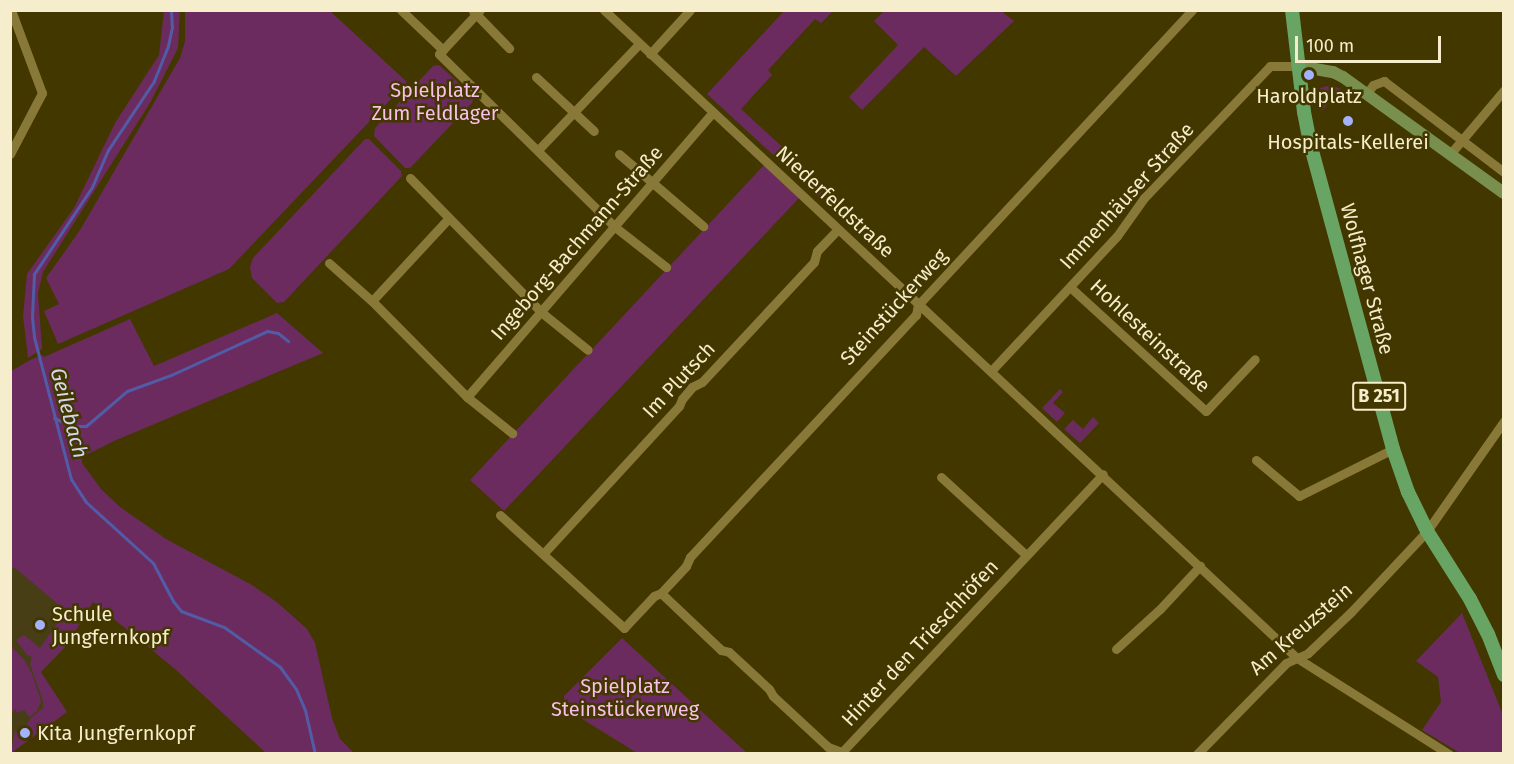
<!DOCTYPE html>
<meta charset="utf-8">
<style>
body{margin:0}
#map{position:relative;width:1514px;height:764px;overflow:hidden;background:#433700;font-family:"Fira Sans",sans-serif}
div>[style]{position:absolute}
.built>*{inset:0;background:#473e16}
.green>*{inset:0;background:#6b2b5f}
.stream>*{height:3px;margin:-1.5px;padding:0 1.5px;transform-origin:1.5px;border-radius:1.5px;background:#525ca6}
.street>*{height:9px;margin:-4.5px;padding:0 4.5px;transform-origin:4.5px;border-radius:4.5px;background:#897938}
.secondary>*{height:12px;margin:-6px;padding:0 6px;transform-origin:6px;border-radius:6px;background:#788f4e}
.primary>*{height:14px;margin:-7px;padding:0 7px;transform-origin:7px;border-radius:7px;background:#68a565}
.dots>*{width:16px;height:16px;translate:-50% -50%;box-sizing:border-box;border:3px solid #433700;border-radius:50%}
span{translate:-50% -50%;white-space:nowrap;text-align:center;line-height:1.15;-webkit-text-stroke:5px #433700;paint-order:stroke}
.shield-label span{padding:2px 4px;background:#433700;border:2px solid;border-radius:4px;-webkit-text-stroke-width:0}
.shield-label{font-size:18px;color:#f5edcc;font-weight:700}
.park-label{font-size:20px;color:#fabfeb}
.poi-label{font-size:20px;color:#f5edcc}
.left{translate:0 -50%;text-align:left}
.street-label{font-size:20px;color:#f5edcc}
.water-label{font-size:21px;color:#d2d7ec;font-style:italic}
.frame{position:absolute;inset:0;border:12px solid #f5edcc;pointer-events:none}
.scale{position:absolute;left:1295px;top:36px;width:146px;height:27px;box-sizing:border-box;border:3px solid #f5edcc;border-top:0;padding-left:8px;font-size:18px;line-height:21px;white-space:nowrap;color:#f5edcc;-webkit-text-stroke:4px #433700;paint-order:stroke}
</style>
<div id="map">
<div class="built">
<div style="clip-path:polygon(10px 555px,73px 605px,67px 645px,41px 672px,67px 712px,11px 753px)"></div>
</div>
<div class="green">
<div style="clip-path:polygon(164px 11px,180px 11px,178px 48px,150px 103px,43px 272px,38px 293px,42px 349px,28px 358px,23px 316px,27px 274px,74px 208px,115px 123px,159px 55px)"></div>
<div style="clip-path:polygon(185px 11px,330px 11px,407px 82px,229px 269px,58px 344px,44px 311px,59px 304px,46px 278px,80px 230px,180px 58px,185px 41px)"></div>
<div style="clip-path:polygon(784px 11px,833px 11px,821px 23px,815px 19px,768px 70px,772px 75px,741px 109px,853px 212px,845px 221px,707px 94px)"></div>
<div style="clip-path:polygon(884px 11px,1001px 11px,1014px 21px,956px 76px,924px 47px,862px 110px,849px 97px,898px 45px,874px 21px)"></div>
<div style="clip-path:polygon(439px 65px,474px 97px,472px 103px,410px 168px,405px 168px,374px 136px,375px 128px,433px 66px)"></div>
<div style="clip-path:polygon(1331px 85px,1341px 89px,1322px 111px,1320px 88px)"></div>
<div style="clip-path:polygon(365px 139px,369px 139px,401px 171px,402px 176px,284px 302px,277px 303px,252px 278px,250px 267px,253px 258px)"></div>
<div style="clip-path:polygon(764px 165px,799px 198px,504px 511px,470px 480px)"></div>
<div style="clip-path:polygon(277px 313px,323px 353px,114px 441px,82px 457px,82px 463px,101px 489px,120px 507px,166px 539px,252px 585px,278px 603px,307px 629px,315px 643px,332px 718px,340px 739px,354px 753px,266px 753px,175px 669px,93px 602px,67px 645px,41px 672px,67px 712px,11px 753px,15px 730px,18px 734px,25px 728px,30px 719px,43px 708px,43px 701px,30px 664px,32px 657px,27px 655px,16px 640px,24px 635px,40px 648px,66px 611px,14px 567px,11px 570px,11px 371px,32px 359px,42px 355px,44px 357px,130px 319px,154px 366px)"></div>
<div style="clip-path:polygon(1060px 389px,1063px 392px,1053px 403px,1065px 413px,1057px 422px,1042px 408px)"></div>
<div style="clip-path:polygon(1093px 417px,1099px 423px,1080px 443px,1064px 429px,1073px 420px,1083px 429px)"></div>
<div style="clip-path:polygon(1462px 613px,1503px 715px,1503px 753px,1460px 753px,1422px 730px,1441px 702px,1438px 677px,1416px 661px)"></div>
<div style="clip-path:polygon(622px 638px,747px 753px,637px 753px,571px 712px,564px 703px,564px 696px)"></div>
<div style="clip-path:polygon(12px 647px,25px 661px,32px 674px,41px 701px,37px 711px,30px 717px,24px 710px,16px 713px,16px 709px,11px 713px)"></div>
</div>
<div class="stream">
<div style="left:171px;top:10px;width:17px;rotate:87deg"></div>
<div style="left:172px;top:27px;width:19px;rotate:102deg"></div>
<div style="left:168px;top:46px;width:38px;rotate:112deg"></div>
<div style="left:154px;top:81px;width:83px;rotate:123.7deg"></div>
<div style="left:108px;top:150px;width:40px;rotate:113.4deg"></div>
<div style="left:92px;top:187px;width:105px;rotate:123.7deg"></div>
<div style="left:34px;top:274px;width:43px;rotate:92.7deg"></div>
<div style="left:32px;top:317px;width:20px;rotate:84deg"></div>
<div style="left:34px;top:337px;width:147px;rotate:75.4deg"></div>
<div style="left:71px;top:479px;width:27px;rotate:57deg"></div>
<div style="left:86px;top:502px;width:91px;rotate:42.3deg"></div>
<div style="left:153px;top:563px;width:43px;rotate:62.2deg"></div>
<div style="left:173px;top:601px;width:13px;rotate:51deg"></div>
<div style="left:181px;top:611px;width:46px;rotate:20.4deg"></div>
<div style="left:224px;top:627px;width:69px;rotate:35.5deg"></div>
<div style="left:280px;top:667px;width:27px;rotate:54deg"></div>
<div style="left:296px;top:689px;width:23px;rotate:67deg"></div>
<div style="left:305px;top:710px;width:45px;rotate:77.2deg"></div>
<div style="left:54px;top:418px;width:21px;rotate:23deg"></div>
<div style="left:73px;top:426px;width:13px"></div>
<div style="left:86px;top:426px;width:54px;rotate:-40.5deg"></div>
<div style="left:127px;top:391px;width:47px;rotate:-20deg"></div>
<div style="left:171px;top:375px;width:106px;rotate:-24.6deg"></div>
<div style="left:267px;top:331px;width:11px;rotate:10deg"></div>
<div style="left:278px;top:333px;width:13px;rotate:39deg"></div>
</div>
<div class="street">
<div style="left:401px;top:10px;width:58px;rotate:43.6deg"></div>
<div style="left:480px;top:10px;width:60px;rotate:133deg"></div>
<div style="left:439px;top:54px;width:247px;rotate:44.5deg"></div>
<div style="left:615px;top:227px;width:65px;rotate:38.1deg"></div>
<div style="left:604px;top:10px;width:949px;rotate:43.08deg"></div>
<div style="left:1297px;top:658px;width:180px;rotate:32.3deg"></div>
<div style="left:473px;top:11px;width:52px;rotate:45.8deg"></div>
<div style="left:650px;top:54px;width:59px;rotate:-47.7deg"></div>
<div style="left:536px;top:77px;width:79px;rotate:43deg"></div>
<div style="left:1367px;top:93px;width:10px;rotate:-53deg"></div>
<div style="left:1373px;top:85px;width:12px;rotate:-20deg"></div>
<div style="left:1384px;top:81px;width:151px;rotate:37.2deg"></div>
<div style="left:538px;top:150px;width:146px;rotate:-46.4deg"></div>
<div style="left:1451px;top:153px;width:82px;rotate:-49.9deg"></div>
<div style="left:10px;top:154px;width:69px;rotate:-62.3deg"></div>
<div style="left:42px;top:93px;width:89px;rotate:-110.5deg"></div>
<div style="left:619px;top:154px;width:111px;rotate:40.6deg"></div>
<div style="left:410px;top:178px;width:187px;rotate:45.6deg"></div>
<div style="left:541px;top:312px;width:60px;rotate:39deg"></div>
<div style="left:329px;top:263px;width:57px;rotate:41.5deg"></div>
<div style="left:372px;top:301px;width:135px;rotate:45.3deg"></div>
<div style="left:467px;top:397px;width:58px;rotate:38.7deg"></div>
<div style="left:1070px;top:287px;width:184px;rotate:42.4deg"></div>
<div style="left:1206px;top:411px;width:71px;rotate:-46.7deg"></div>
<div style="left:372px;top:301px;width:112px;rotate:-47.2deg"></div>
<div style="left:992px;top:370px;width:183px;rotate:-47deg"></div>
<div style="left:1117px;top:236px;width:47px;rotate:-54.6deg"></div>
<div style="left:1144px;top:198px;width:182px;rotate:-46.3deg"></div>
<div style="left:1270px;top:66px;width:28px"></div>
<div style="left:467px;top:397px;width:376px;rotate:-49.2deg"></div>
<div style="left:1256px;top:460px;width:56px;rotate:39.9deg"></div>
<div style="left:1299px;top:496px;width:105px;rotate:-26.6deg"></div>
<div style="left:941px;top:477px;width:115px;rotate:42.5deg"></div>
<div style="left:500px;top:515px;width:168px;rotate:42.3deg"></div>
<div style="left:624px;top:628px;width:44px;rotate:-46.8deg"></div>
<div style="left:654px;top:596px;width:8px;rotate:-23deg"></div>
<div style="left:661px;top:593px;width:37px;rotate:-47deg"></div>
<div style="left:686px;top:566px;width:10px;rotate:-66deg"></div>
<div style="left:690px;top:557px;width:331px;rotate:-47deg"></div>
<div style="left:916px;top:315px;width:10px;rotate:-79deg"></div>
<div style="left:918px;top:305px;width:403px;rotate:-47.1deg"></div>
<div style="left:543px;top:554px;width:201px;rotate:-47.4deg"></div>
<div style="left:679px;top:406px;width:8px;rotate:-67deg"></div>
<div style="left:682px;top:399px;width:16px;rotate:-50deg"></div>
<div style="left:692px;top:387px;width:11px;rotate:-27deg"></div>
<div style="left:702px;top:382px;width:164px;rotate:-47deg"></div>
<div style="left:814px;top:262px;width:11px;rotate:-75deg"></div>
<div style="left:817px;top:251px;width:30px;rotate:-46deg"></div>
<div style="left:661px;top:593px;width:83px;rotate:43.5deg"></div>
<div style="left:721px;top:650px;width:8px;rotate:14deg"></div>
<div style="left:729px;top:652px;width:54px;rotate:42.8deg"></div>
<div style="left:769px;top:689px;width:8px;rotate:60deg"></div>
<div style="left:773px;top:696px;width:75px;rotate:42.8deg"></div>
<div style="left:828px;top:747px;width:15px;rotate:20deg"></div>
<div style="left:842px;top:752px;width:381px;rotate:-46.8deg"></div>
<div style="left:1116px;top:649px;width:59px;rotate:-42.3deg"></div>
<div style="left:1160px;top:609px;width:59px;rotate:-47.1deg"></div>
<div style="left:1197px;top:754px;width:127px;rotate:-45.6deg"></div>
<div style="left:1286px;top:663px;width:24px;rotate:-24deg"></div>
<div style="left:1308px;top:653px;width:59px;rotate:-43.6deg"></div>
<div style="left:1351px;top:612px;width:111px;rotate:-46.8deg"></div>
<div style="left:1427px;top:531px;width:134px;rotate:-55deg"></div>
</div>
<div class="secondary">
<div style="left:1298px;top:66px;width:36px;rotate:10deg"></div>
<div style="left:1333px;top:72px;width:11px;rotate:27deg"></div>
<div style="left:1343px;top:77px;width:198px;rotate:35.8deg"></div>
</div>
<div class="primary">
<div style="left:1292px;top:10px;width:103px;rotate:83.3deg"></div>
<div style="left:1304px;top:112px;width:36px;rotate:79deg"></div>
<div style="left:1311px;top:147px;width:313px;rotate:74.8deg"></div>
<div style="left:1393px;top:449px;width:46px;rotate:70.8deg"></div>
<div style="left:1408px;top:492px;width:43px;rotate:64deg"></div>
<div style="left:1427px;top:531px;width:80px;rotate:57.7deg"></div>
<div style="left:1470px;top:599px;width:39px;rotate:63deg"></div>
<div style="left:1488px;top:634px;width:44px;rotate:68.7deg"></div>
</div>
<div class="dots">
<div style="left:1309px;top:75px;background:#a4b2fc"></div>
<div style="left:1348px;top:121px;background:#a4b2fc"></div>
<div style="left:40px;top:625px;background:#a4b2fc"></div>
<div style="left:25px;top:733px;background:#a4b2fc"></div>
</div>
<div class="shield-label">
<span style="left:1379px;top:396px">B 251</span>
</div>
<div class="park-label">
<span style="left:435px;top:102px">Spielplatz<br>Zum Feldlager</span>
<span style="left:625px;top:698px">Spielplatz<br>Steinstückerweg</span>
</div>
<div class="poi-label">
<span style="left:1309px;top:96px">Haroldplatz</span>
<span style="left:1348px;top:142px">Hospitals-Kellerei</span>
<span class="left" style="left:52px;top:626px">Schule<br>Jungfernkopf</span>
<span class="left" style="left:37px;top:733px">Kita Jungfernkopf</span>
</div>
<div class="street-label">
<span style="left:1127px;top:196px;rotate:-48deg">Immenhäuser Straße</span>
<span style="left:835px;top:202px;rotate:43deg">Niederfeldstraße</span>
<span style="left:577px;top:243px;rotate:-49deg">Ingeborg-Bachmann-Straße</span>
<span style="left:1367px;top:279px;rotate:75deg">Wolfhager Straße</span>
<span style="left:894px;top:307px;rotate:-48deg">Steinstückerweg</span>
<span style="left:1150px;top:336px;rotate:43deg">Hohlesteinstraße</span>
<span style="left:679px;top:380px;rotate:-47deg">Im Plutsch</span>
<span style="left:1301px;top:629px;rotate:-41deg">Am Kreuzstein</span>
<span style="left:920px;top:643px;rotate:-47deg">Hinter den Trieschhöfen</span>
</div>
<div class="water-label">
<span style="left:69px;top:413px;rotate:75deg">Geilebach</span>
</div>
<div class="frame"></div>
<div class="scale">100 m</div>
</div>
